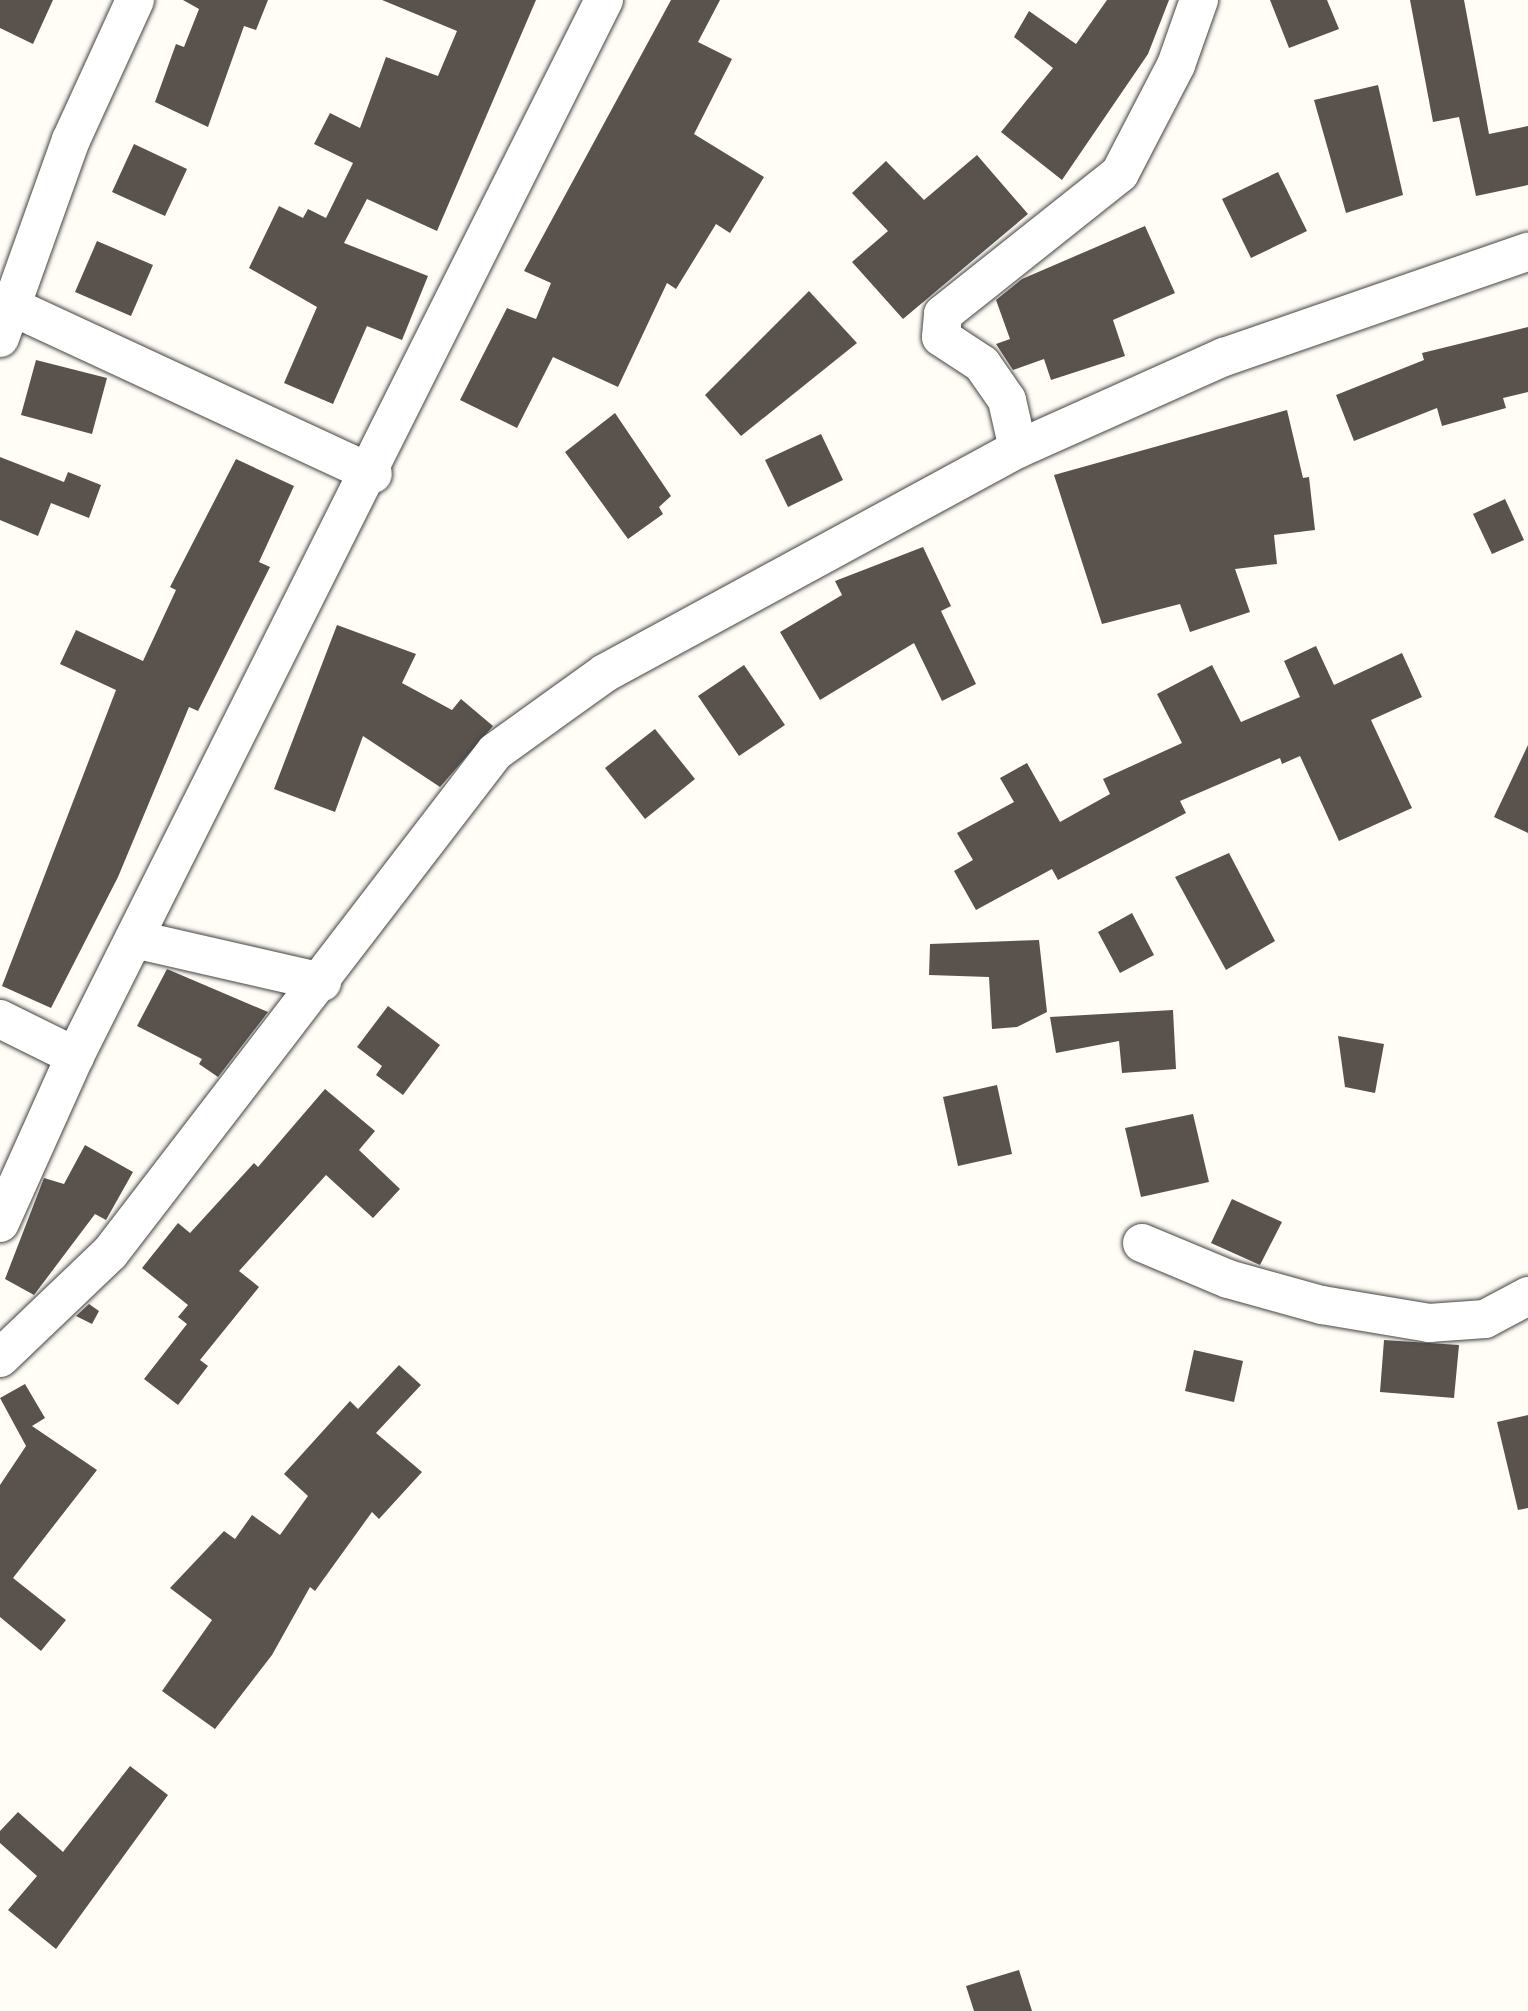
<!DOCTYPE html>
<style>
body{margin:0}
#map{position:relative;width:1528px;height:2011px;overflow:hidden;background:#fffdf5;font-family:"Times New Roman",serif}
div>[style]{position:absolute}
.building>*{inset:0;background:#5a524d}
.roads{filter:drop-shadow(0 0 2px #444) drop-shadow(0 0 2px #444)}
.minor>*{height:38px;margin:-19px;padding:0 19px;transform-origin:19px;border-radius:19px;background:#fff}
span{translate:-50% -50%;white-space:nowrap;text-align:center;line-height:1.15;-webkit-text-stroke:8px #fff;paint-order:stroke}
</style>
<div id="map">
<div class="building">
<div style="clip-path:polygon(0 0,53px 0,33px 44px,0 28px)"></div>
<div style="clip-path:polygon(183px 0,268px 0,256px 30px,244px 26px,208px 127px,155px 102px,176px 44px,184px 47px,199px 9px)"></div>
<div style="clip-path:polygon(382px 0,536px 0,437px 231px,367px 199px,344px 243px,428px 276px,402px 340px,367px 326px,333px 404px,284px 383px,317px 307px,249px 268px,279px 206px,303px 218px,308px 209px,326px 218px,353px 163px,314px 144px,330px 113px,360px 128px,386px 57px,438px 76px,457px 31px)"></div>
<div style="clip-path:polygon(671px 0,720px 0,698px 42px,732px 59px,694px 134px,764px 177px,730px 233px,716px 224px,676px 289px,667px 283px,618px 387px,553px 357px,517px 428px,460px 400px,507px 308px,536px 319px,551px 283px,524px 271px)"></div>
<div style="clip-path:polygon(1107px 0,1169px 0,1148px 54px,1062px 180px,1001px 132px,1053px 68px,1014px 37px,1029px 11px,1076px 44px)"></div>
<div style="clip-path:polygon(1270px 0,1327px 0,1339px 29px,1289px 48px)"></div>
<div style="clip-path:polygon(1410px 0,1464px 0,1489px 134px,1528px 126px,1528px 185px,1476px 196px,1459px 117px,1433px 122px)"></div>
<div style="clip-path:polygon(1378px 85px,1403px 195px,1346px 213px,1314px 100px)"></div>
<div style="clip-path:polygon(134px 144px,187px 169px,165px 216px,112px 192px)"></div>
<div style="clip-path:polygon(977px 155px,1028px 214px,903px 319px,852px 262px,888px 231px,852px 193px,886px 161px,924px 200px)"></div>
<div style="clip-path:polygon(1278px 172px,1307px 231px,1251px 258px,1222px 199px)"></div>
<div style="clip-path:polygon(1145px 226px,1175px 293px,1113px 320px,1125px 356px,1051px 380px,1044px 359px,1013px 370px,996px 344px,1010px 339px,996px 300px,1022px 279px)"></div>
<div style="clip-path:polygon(97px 241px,153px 265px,131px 316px,75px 292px)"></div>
<div style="clip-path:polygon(809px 291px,857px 343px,741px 436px,705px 395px)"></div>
<div style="clip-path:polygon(1528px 327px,1528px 392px,1503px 398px,1506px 408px,1442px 426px,1437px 408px,1354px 441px,1336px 395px,1424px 360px,1422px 353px)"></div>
<div style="clip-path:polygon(36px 360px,107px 378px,92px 434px,21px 415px)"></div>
<div style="clip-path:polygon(1287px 410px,1303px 478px,1309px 477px,1315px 530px,1274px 535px,1277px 564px,1235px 569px,1250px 612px,1190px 632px,1180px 604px,1102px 624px,1054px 475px)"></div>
<div style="clip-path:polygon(615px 413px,671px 496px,659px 507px,663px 514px,628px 539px,565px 452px)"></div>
<div style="clip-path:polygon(821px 434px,843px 480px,788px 507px,765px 460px)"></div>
<div style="clip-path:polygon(0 457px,64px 482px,68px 472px,101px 485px,89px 518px,51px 503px,38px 536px,0 520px)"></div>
<div style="clip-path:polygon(236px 459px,294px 486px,259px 562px,270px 567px,198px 711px,189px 707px,118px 877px,51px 1008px,2px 986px,116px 690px,60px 664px,76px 630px,143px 661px,176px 590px,170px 587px)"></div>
<div style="clip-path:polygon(1505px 499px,1524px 540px,1492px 554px,1473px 514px)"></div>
<div style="clip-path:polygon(923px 547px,951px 606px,941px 611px,976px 684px,942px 701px,914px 643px,820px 700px,780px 632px,842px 595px,835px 581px)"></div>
<div style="clip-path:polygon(337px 625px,416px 654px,402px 683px,452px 710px,461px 699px,493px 726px,440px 787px,363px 736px,335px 812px,274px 789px)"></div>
<div style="clip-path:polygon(1316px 646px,1334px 685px,1402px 653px,1422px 697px,1371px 720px,1412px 808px,1339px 841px,1300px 756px,1282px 764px,1280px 758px,1180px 801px,1186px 813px,1058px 880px,1052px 869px,976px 910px,954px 871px,973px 860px,957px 833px,1014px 802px,1000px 778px,1027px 763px,1060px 822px,1110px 794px,1103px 779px,1182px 743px,1157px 694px,1212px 665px,1241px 722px,1300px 697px,1284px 661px)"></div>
<div style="clip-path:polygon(744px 665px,785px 725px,739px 756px,698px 696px)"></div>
<div style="clip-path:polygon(655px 729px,695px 779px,645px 819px,605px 768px)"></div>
<div style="clip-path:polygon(1528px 745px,1528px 833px,1494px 817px)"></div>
<div style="clip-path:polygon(1229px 853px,1275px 941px,1226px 970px,1175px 877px)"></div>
<div style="clip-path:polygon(1132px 913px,1154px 955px,1120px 973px,1098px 932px)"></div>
<div style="clip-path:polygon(1039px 940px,1047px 1012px,1017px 1027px,992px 1029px,989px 977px,929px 975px,930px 944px)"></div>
<div style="clip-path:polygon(167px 969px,268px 1012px,218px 1077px,199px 1064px,202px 1059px,137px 1026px)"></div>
<div style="clip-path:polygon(388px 1006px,440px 1045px,403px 1095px,376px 1075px,382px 1066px,357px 1047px)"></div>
<div style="clip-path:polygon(1173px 1010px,1176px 1069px,1122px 1073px,1119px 1041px,1056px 1053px,1050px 1017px)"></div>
<div style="clip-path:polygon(1338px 1036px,1384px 1044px,1375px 1093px,1345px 1087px)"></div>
<div style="clip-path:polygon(997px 1085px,1012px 1154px,958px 1166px,943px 1097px)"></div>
<div style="clip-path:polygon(325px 1089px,375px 1131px,359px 1150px,400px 1189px,373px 1218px,326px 1175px,239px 1271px,259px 1287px,200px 1360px,208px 1366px,178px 1405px,144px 1379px,187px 1324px,178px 1317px,188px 1305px,142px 1268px,178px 1223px,190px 1233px,254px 1163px,258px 1167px)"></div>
<div style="clip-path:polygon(1193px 1114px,1209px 1182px,1141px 1197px,1125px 1128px)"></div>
<div style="clip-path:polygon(85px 1145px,133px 1172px,106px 1220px,95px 1214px,34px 1295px,5px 1279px,44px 1178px,64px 1184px)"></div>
<div style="clip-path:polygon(1232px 1199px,1282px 1222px,1260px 1265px,1211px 1243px)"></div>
<div style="clip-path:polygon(89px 1304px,99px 1311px,92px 1324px,76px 1316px)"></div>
<div style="clip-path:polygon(1384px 1340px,1459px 1345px,1454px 1398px,1380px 1392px)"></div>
<div style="clip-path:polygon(1194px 1350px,1243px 1361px,1234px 1402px,1185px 1391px)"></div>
<div style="clip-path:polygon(399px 1365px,421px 1385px,376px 1433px,422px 1472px,379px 1519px,372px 1512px,315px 1591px,310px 1587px,272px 1655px,215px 1729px,162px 1691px,212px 1620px,170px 1588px,224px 1531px,235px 1539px,252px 1515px,280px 1535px,308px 1496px,284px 1474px,350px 1401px,358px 1409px)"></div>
<div style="clip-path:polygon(25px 1384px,45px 1418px,32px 1426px,97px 1470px,13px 1578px,66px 1620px,41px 1651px,0 1617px,0 1485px,26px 1446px,0 1398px)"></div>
<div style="clip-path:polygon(1528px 1415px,1528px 1508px,1518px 1510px,1497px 1422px)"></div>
<div style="clip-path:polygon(130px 1766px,168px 1795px,56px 1949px,8px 1910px,37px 1876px,0 1843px,0 1831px,18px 1812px,63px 1852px)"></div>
<div style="clip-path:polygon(1019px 1970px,1032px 2011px,974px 2011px,966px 1986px)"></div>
</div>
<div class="roads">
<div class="minor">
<div style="left:0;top:301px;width:411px;rotate:24.9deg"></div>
<div style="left:0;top:338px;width:210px;rotate:-70.3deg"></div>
<div style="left:71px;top:140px;width:154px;rotate:-65.4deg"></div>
<div style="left:1018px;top:449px;width:50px;rotate:-102.7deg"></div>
<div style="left:1007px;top:400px;width:44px;rotate:-124.8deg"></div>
<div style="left:982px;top:364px;width:49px;rotate:-146.6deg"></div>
<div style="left:941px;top:337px;width:23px;rotate:-85deg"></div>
<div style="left:943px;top:314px;width:226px;rotate:-38.5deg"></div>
<div style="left:1120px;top:173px;width:122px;rotate:-62.6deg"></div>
<div style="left:1176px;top:65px;width:69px;rotate:-70.5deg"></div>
<div style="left:134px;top:939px;width:193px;rotate:12.9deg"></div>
<div style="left:0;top:1019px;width:84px;rotate:26.3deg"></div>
<div style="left:0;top:1223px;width:183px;rotate:-65.8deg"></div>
<div style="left:75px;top:1056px;width:1181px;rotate:-63.39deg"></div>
<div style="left:1142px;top:1243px;width:93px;rotate:22.7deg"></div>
<div style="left:1228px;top:1279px;width:98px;rotate:15.5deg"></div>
<div style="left:1322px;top:1305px;width:109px;rotate:9.5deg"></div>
<div style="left:1429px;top:1323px;width:56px;rotate:-4.1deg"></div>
<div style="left:1485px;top:1319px;width:49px;rotate:-28.1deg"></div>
<div style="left:0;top:1358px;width:152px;rotate:-43.7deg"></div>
<div style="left:110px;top:1253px;width:632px;rotate:-52.46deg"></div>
<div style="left:495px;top:752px;width:135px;rotate:-35.7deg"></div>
<div style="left:605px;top:673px;width:470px;rotate:-28.5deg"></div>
<div style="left:1018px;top:449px;width:226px;rotate:-24.1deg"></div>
<div style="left:1224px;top:357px;width:322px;rotate:-19.1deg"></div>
</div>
</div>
</div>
